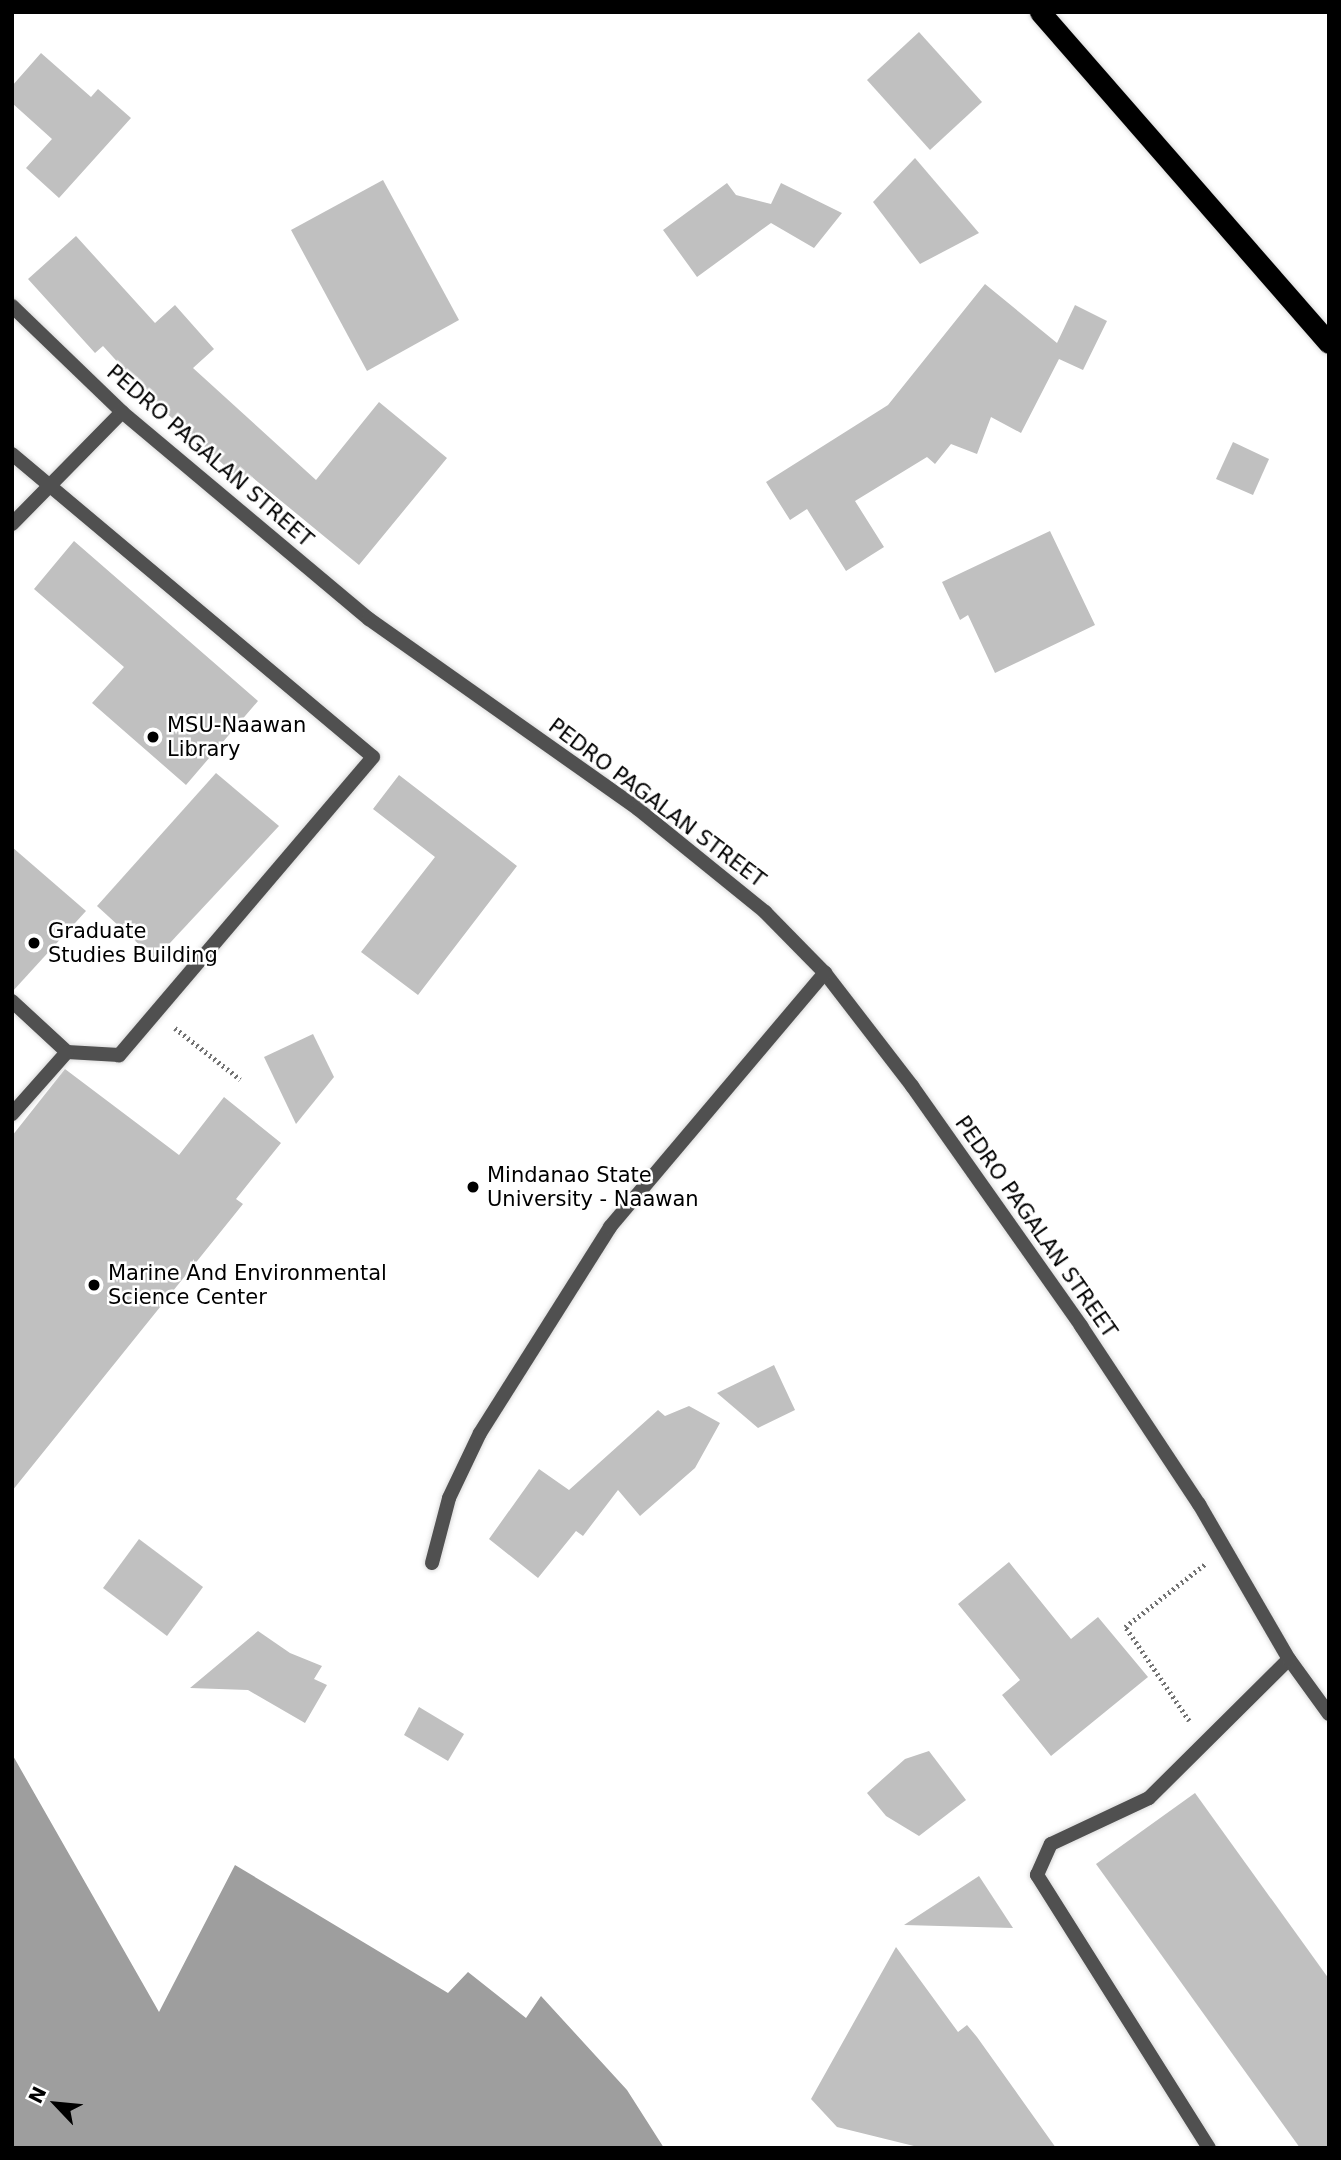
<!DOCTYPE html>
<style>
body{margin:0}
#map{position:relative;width:1341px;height:2160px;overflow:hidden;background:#fff;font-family:"DejaVu Sans",sans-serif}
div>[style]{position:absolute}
.water>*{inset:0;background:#9e9e9e}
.building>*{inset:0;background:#c0c0c0}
.path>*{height:4.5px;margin-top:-2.25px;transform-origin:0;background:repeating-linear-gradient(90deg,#727272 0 2px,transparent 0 5.5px)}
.roads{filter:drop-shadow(0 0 2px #dbdbdb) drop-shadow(0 0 2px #dbdbdb)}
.lane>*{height:14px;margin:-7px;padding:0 7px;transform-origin:7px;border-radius:7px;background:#505050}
.street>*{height:14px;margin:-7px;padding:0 7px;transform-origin:7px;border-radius:7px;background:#505050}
.highway>*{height:21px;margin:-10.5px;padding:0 10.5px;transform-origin:10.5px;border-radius:10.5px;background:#000}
.dots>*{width:19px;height:19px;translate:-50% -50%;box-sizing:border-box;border:4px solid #fff;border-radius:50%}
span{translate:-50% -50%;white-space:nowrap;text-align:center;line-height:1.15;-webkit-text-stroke:5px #fff;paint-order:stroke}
.street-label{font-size:21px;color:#000}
.poi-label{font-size:21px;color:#000}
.left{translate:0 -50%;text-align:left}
.frame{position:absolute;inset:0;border:14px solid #000;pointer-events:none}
.north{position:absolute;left:21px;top:2069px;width:70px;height:70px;-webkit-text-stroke:5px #fff;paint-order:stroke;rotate:296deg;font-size:19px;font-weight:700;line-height:28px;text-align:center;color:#000}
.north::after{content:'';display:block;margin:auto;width:24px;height:32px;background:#000;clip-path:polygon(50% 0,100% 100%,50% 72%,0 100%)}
</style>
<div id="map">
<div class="water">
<div style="clip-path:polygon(12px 1754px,159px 2012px,235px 1865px,448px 1993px,468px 1972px,526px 2018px,541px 1996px,627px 2090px,664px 2148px,12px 2148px)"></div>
</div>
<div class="building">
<div style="clip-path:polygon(919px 32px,982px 102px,930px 150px,867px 80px)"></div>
<div style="clip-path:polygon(41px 53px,91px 97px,98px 89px,131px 118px,59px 198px,26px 168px,52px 139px,12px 103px,12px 86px)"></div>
<div style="clip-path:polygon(915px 158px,979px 233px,920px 264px,873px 202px)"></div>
<div style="clip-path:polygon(383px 180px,459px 320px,367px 371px,291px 230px)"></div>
<div style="clip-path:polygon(727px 183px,736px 195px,771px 204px,781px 183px,842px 213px,814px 248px,771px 223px,697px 277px,663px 230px)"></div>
<div style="clip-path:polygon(76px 236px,155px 323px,175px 305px,214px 349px,193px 368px,316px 480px,379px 402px,447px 458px,359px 565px,252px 477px,245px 484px,152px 400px,103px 346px,95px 353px,28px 279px)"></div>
<div style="clip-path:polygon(985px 284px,1057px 343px,1075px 305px,1107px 321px,1083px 370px,1059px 359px,1021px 433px,991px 417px,977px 454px,951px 444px,935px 464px,927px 457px,855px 501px,884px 547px,846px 571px,807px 509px,790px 520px,766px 482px,888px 405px)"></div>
<div style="clip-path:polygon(1233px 442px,1269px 459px,1253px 495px,1216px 479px)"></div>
<div style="clip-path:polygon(1050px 531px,1095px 625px,995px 673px,968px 615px,960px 620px,942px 582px)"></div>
<div style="clip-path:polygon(74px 541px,258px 701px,186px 785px,92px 703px,124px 667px,34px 589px)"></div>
<div style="clip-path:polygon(216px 773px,279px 826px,155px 959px,97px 906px)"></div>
<div style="clip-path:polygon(399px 775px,517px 866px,418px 995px,361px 952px,435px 857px,373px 809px)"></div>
<div style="clip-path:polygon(12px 847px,86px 911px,12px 992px)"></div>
<div style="clip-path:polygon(313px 1034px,334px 1077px,296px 1124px,264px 1057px)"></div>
<div style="clip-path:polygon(65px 1069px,179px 1155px,224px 1097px,281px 1143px,236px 1199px,243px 1204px,12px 1491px,12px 1136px)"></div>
<div style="clip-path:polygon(774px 1365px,795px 1410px,758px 1428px,717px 1393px)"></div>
<div style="clip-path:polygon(689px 1406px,720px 1423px,695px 1468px,640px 1516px,618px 1490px,583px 1536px,576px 1531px,538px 1578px,489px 1539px,539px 1469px,569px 1490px,658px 1410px,665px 1416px)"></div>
<div style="clip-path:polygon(139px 1539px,203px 1587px,167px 1636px,103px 1588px)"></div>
<div style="clip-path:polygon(1009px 1562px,1071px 1639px,1098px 1617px,1148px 1677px,1051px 1756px,1002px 1695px,1020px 1680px,958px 1604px)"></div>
<div style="clip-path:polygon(258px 1631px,290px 1653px,322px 1666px,314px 1679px,327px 1685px,305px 1723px,248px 1690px,190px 1688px)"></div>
<div style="clip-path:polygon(419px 1707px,464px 1734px,448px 1761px,404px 1735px)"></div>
<div style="clip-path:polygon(929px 1751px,966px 1800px,919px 1836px,886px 1816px,867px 1793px,905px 1759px)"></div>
<div style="clip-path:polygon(1195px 1793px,1329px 1979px,1329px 2148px,1300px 2148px,1096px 1864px)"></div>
<div style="clip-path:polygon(979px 1876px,1013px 1928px,904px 1925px)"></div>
<div style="clip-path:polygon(896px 1947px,958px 2032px,967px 2025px,977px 2037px,1056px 2148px,922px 2148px,837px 2127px,811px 2099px)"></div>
</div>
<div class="path">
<div style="left:175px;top:1028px;width:83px;rotate:38.1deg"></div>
<div style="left:1189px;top:1721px;width:114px;rotate:-124.2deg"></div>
<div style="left:1125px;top:1627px;width:102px;rotate:-38.2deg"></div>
</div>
<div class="roads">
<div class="lane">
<div style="left:12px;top:454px;width:471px;rotate:40deg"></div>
<div style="left:373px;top:757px;width:392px;rotate:130.4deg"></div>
<div style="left:119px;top:1055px;width:52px;rotate:-176.7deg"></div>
<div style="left:67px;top:1052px;width:75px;rotate:-137.2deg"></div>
<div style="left:12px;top:524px;width:157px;rotate:-45.5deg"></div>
<div style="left:12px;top:1114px;width:83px;rotate:-48.4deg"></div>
<div style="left:1209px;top:2148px;width:323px;rotate:-122.2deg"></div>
<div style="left:1037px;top:1875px;width:34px;rotate:-66deg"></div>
<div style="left:1051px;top:1844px;width:108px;rotate:-25.1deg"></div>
<div style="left:1149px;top:1798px;width:197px;rotate:-44.8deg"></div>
<div style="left:1289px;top:1659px;width:68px;rotate:54deg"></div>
</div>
<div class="street">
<div style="left:12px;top:306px;width:153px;rotate:43.9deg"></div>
<div style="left:122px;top:412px;width:322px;rotate:40deg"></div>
<div style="left:369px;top:619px;width:329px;rotate:35.2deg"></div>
<div style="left:638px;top:809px;width:164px;rotate:39deg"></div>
<div style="left:765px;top:912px;width:86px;rotate:45.5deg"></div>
<div style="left:825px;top:973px;width:143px;rotate:52.4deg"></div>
<div style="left:912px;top:1086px;width:294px;rotate:54.8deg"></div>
<div style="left:1081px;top:1326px;width:214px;rotate:56.5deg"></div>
<div style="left:1199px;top:1504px;width:179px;rotate:59.9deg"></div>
<div style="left:432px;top:1563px;width:67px;rotate:-75.3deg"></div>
<div style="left:449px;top:1498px;width:72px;rotate:-64.5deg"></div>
<div style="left:480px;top:1433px;width:244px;rotate:-57.7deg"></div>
<div style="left:610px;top:1227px;width:333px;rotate:-49.8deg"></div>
</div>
<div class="highway">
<div style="left:1040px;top:12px;width:439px;rotate:48.9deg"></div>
</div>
</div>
<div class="dots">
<div style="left:153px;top:737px;background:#000"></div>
<div style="left:34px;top:943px;background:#000"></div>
<div style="left:473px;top:1187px;background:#000"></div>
<div style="left:94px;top:1285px;background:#000"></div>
</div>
<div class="street-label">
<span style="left:210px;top:456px;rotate:41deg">PEDRO PAGALAN STREET</span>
<span style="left:657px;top:803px;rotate:37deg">PEDRO PAGALAN STREET</span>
<span style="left:1036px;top:1227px;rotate:55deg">PEDRO PAGALAN STREET</span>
</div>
<div class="poi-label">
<span class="left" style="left:167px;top:737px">MSU-Naawan<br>Library</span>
<span class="left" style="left:48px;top:943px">Graduate<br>Studies Building</span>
<span class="left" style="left:487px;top:1187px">Mindanao State<br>University - Naawan</span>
<span class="left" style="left:108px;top:1285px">Marine And Environmental<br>Science Center</span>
</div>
<div class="frame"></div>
<div class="north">N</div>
</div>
